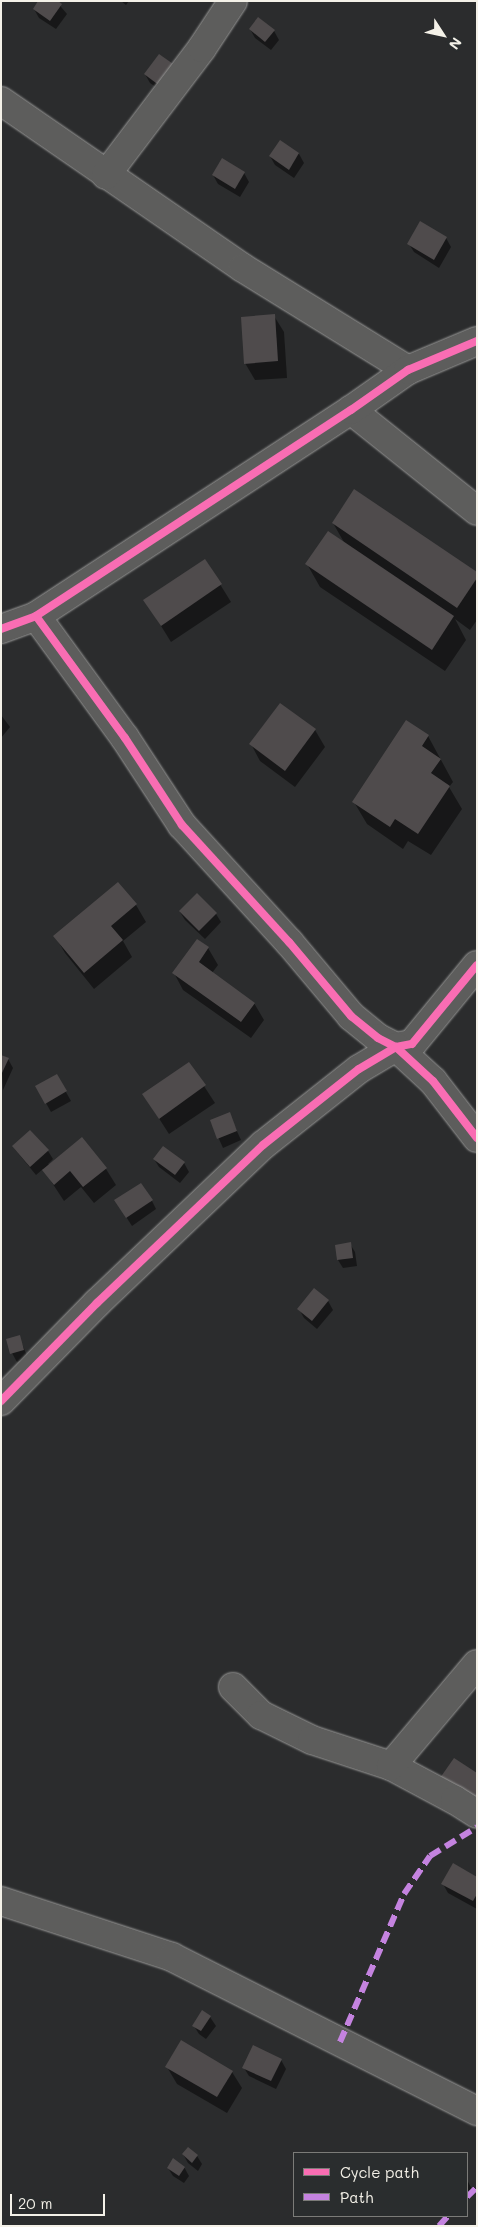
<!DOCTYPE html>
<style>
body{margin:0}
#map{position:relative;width:478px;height:2227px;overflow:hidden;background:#2b2c2d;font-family:Mali,sans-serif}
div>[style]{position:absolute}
.shadow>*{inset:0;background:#0007}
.building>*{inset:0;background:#4f4b4c}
.roads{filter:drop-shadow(0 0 1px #979796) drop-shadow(0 0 1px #979796)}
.street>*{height:28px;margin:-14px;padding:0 14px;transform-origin:14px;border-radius:14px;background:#5d5d5c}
.quiet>*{height:6px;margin-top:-3px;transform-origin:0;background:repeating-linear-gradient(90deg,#c483df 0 12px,transparent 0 18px)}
.cycleway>*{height:8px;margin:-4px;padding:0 4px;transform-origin:4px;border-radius:4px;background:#f96db3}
span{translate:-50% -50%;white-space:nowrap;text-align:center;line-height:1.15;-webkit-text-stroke:4px #2a2d2e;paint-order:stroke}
.frame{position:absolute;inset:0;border:2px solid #f4f1e8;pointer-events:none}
.legend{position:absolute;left:293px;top:2152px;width:175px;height:65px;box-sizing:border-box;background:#2a2d2e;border:1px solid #7b7b78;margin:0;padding:6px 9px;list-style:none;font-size:15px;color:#f4f1e8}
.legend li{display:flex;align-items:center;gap:10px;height:25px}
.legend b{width:25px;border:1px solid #7b7b78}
.north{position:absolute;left:418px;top:10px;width:50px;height:50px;-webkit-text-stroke:4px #2a2d2e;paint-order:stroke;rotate:125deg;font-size:14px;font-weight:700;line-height:20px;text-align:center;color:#f4f1e8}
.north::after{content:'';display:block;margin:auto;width:18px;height:22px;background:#f4f1e8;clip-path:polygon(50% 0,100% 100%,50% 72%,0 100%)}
.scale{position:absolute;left:10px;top:2194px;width:95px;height:22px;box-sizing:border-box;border:2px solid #f4f1e8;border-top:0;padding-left:6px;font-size:15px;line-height:18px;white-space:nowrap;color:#f4f1e8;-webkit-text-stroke:4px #2a2d2e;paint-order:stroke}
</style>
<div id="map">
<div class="shadow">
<div style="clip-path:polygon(56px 1px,67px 14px,56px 29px,39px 18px,34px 9px)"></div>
<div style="clip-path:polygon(121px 1px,129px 1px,126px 5px)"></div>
<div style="clip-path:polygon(259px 18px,274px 31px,279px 40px,271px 50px,255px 38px,250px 29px)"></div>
<div style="clip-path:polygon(159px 55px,166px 94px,150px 83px,145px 74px)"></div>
<div style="clip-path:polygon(280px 142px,299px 154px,304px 163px,294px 178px,275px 165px,270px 156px)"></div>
<div style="clip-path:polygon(244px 173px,249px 182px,240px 197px,218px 184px,213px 175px)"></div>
<div style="clip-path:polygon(446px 238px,451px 247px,439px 268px,414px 252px,409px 244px)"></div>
<div style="clip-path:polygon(274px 316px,284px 332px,287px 378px,255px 380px,245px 363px)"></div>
<div style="clip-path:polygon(333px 523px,477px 573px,477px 620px,470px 630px,455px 619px,466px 640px,445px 671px,320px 587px,307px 564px,345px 544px)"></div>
<div style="clip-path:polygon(205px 560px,231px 602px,171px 642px,145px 600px)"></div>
<div style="clip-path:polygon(1px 715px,10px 727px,1px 738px)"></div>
<div style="clip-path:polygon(315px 730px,325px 747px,295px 787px,260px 761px,251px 744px)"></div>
<div style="clip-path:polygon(428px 736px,453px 782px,449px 787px,462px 809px,431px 855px,408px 841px,403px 849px,367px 824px,354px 802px)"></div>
<div style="clip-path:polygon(118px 883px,136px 905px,146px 922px,123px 941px,132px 957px,94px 989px,65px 953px,55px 936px)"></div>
<div style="clip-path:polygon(197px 895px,216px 914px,221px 922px,205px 939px,185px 920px,180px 912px)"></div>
<div style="clip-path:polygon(197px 940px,208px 948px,218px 965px,212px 973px,254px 1003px,264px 1020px,251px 1038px,183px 990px,174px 973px)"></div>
<div style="clip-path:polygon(1px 1056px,8px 1059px,13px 1068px,3px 1090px)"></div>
<div style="clip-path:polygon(189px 1063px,215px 1103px,169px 1134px,144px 1095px)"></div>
<div style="clip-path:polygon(57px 1076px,71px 1101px,51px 1112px,37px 1087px)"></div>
<div style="clip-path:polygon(229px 1114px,241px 1140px,223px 1148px,211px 1121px)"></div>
<div style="clip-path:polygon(13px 1147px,48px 1151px,53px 1159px,48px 1164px,50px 1165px,106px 1169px,116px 1185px,94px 1203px,81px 1187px,64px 1201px,43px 1169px,36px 1175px)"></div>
<div style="clip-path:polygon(154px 1159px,184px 1163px,189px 1172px,180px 1183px,159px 1167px)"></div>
<div style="clip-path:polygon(152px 1201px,156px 1209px,132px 1226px,121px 1209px)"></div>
<div style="clip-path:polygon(350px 1244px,355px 1252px,357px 1266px,343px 1268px,338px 1260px)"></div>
<div style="clip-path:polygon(328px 1301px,333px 1310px,317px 1329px,304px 1318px,299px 1309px)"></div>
<div style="clip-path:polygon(19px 1337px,28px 1358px,17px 1362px,12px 1353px)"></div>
<div style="clip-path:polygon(477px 1878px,477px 1909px,448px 1893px,443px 1884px)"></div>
<div style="clip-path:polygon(202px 2012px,210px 2017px,216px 2026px,206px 2039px,199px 2034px,194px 2026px)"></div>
<div style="clip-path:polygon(281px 2060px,286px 2069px,276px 2089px,249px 2076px,244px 2068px)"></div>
<div style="clip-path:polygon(167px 2067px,232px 2072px,242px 2088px,227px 2113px,177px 2084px)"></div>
<div style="clip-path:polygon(183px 2154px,197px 2156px,202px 2164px,198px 2171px,188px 2163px)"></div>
<div style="clip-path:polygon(184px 2167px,189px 2176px,184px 2183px,173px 2176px,168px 2168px)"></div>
<div style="clip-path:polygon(467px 2180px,472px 2189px,467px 2197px)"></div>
</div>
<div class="building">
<div style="clip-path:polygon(38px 1px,58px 1px,62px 4px,50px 21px,33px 9px)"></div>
<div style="clip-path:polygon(258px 17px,275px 30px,265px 42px,249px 29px)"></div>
<div style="clip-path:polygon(159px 54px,176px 66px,160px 86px,144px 74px)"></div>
<div style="clip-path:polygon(280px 140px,299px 153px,289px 170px,269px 156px)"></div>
<div style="clip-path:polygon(222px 158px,245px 172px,235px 189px,212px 175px)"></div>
<div style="clip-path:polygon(420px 221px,447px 237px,434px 260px,407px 244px)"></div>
<div style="clip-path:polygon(275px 314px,278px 361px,244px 364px,241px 317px)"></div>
<div style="clip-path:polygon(354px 489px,477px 572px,477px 578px,457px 608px,332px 523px)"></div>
<div style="clip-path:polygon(328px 531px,454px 616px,432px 650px,305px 564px)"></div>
<div style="clip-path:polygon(205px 559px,222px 584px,161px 626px,143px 600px)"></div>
<div style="clip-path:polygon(280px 703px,316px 729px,285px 771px,249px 744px)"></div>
<div style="clip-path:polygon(406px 720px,429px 735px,422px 746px,441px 759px,431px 773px,450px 786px,418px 834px,395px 819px,390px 827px,352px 802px)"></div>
<div style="clip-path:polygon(118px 882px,137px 904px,111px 926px,123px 940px,84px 973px,53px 936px)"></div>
<div style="clip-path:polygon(197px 893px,217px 913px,199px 931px,179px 911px)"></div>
<div style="clip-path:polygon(197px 939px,209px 947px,199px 962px,255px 1003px,241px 1022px,172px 973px)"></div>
<div style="clip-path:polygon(1px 1055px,9px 1058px,1px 1075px)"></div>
<div style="clip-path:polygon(189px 1062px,206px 1085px,159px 1119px,142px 1094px)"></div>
<div style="clip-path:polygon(57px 1074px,67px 1091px,45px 1104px,35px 1086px)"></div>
<div style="clip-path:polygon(230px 1112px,237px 1131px,217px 1139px,210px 1120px)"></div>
<div style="clip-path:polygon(30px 1130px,49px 1150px,30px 1167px,12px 1146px)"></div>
<div style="clip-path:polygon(82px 1137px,107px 1168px,83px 1187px,70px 1171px,54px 1185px,42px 1170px)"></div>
<div style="clip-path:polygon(163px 1146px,185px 1162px,175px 1175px,153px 1159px)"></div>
<div style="clip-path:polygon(141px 1183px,153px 1200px,126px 1218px,114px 1200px)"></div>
<div style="clip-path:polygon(351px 1242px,353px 1258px,337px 1260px,335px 1245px)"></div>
<div style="clip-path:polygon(314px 1288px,329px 1300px,312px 1321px,297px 1309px)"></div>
<div style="clip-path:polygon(20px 1335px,24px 1350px,10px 1354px,6px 1339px)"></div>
<div style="clip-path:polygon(454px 1758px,477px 1773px,477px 1802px,440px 1778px)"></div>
<div style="clip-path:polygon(453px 1863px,477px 1877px,477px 1894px,473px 1901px,441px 1884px)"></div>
<div style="clip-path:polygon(202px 2010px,211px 2016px,201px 2031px,192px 2026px)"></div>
<div style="clip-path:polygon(181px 2040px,233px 2071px,217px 2097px,165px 2067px)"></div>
<div style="clip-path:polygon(253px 2045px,282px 2059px,271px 2081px,242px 2068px)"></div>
<div style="clip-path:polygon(188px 2147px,198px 2155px,192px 2163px,182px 2154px)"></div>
<div style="clip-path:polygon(173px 2158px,185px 2167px,179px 2176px,167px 2168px)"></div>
</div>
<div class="roads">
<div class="street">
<div style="left:1px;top:101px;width:294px;rotate:34.6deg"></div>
<div style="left:243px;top:268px;width:194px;rotate:31.7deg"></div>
<div style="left:106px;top:175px;width:159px;rotate:-52.9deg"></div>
<div style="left:202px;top:48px;width:56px;rotate:-56.6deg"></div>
<div style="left:351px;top:410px;width:161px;rotate:38.7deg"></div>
<div style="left:36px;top:616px;width:151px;rotate:53.9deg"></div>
<div style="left:125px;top:738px;width:104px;rotate:56.8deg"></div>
<div style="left:182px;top:825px;width:159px;rotate:47.6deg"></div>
<div style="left:289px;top:942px;width:97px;rotate:50deg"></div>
<div style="left:351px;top:1016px;width:35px;rotate:39deg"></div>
<div style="left:378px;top:1038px;width:20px;rotate:27deg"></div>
<div style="left:396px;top:1047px;width:16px;rotate:-11deg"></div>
<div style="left:412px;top:1044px;width:102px;rotate:-50.6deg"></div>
<div style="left:1px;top:629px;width:37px;rotate:-20deg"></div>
<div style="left:36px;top:616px;width:376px;rotate:-33.2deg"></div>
<div style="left:351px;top:410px;width:70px;rotate:-35.1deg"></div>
<div style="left:408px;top:370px;width:75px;rotate:-22.8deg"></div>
<div style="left:1px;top:1401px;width:137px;rotate:-45.6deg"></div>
<div style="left:97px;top:1303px;width:229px;rotate:-43.6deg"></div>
<div style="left:263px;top:1145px;width:122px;rotate:-38.4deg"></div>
<div style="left:359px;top:1069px;width:43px;rotate:-30.7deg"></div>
<div style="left:396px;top:1047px;width:50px;rotate:42.6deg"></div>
<div style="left:433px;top:1081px;width:72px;rotate:52.3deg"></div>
<div style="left:233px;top:1687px;width:40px;rotate:45deg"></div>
<div style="left:261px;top:1715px;width:57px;rotate:26.1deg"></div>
<div style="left:312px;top:1740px;width:83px;rotate:18.2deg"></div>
<div style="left:391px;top:1766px;width:72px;rotate:28deg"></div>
<div style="left:455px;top:1800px;width:26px;rotate:32deg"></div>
<div style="left:391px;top:1766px;width:133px;rotate:-49.9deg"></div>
<div style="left:1px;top:1901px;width:180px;rotate:18.1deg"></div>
<div style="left:172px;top:1957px;width:342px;rotate:26.8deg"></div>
</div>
</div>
<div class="quiet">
<div style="left:340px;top:2042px;width:161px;rotate:-66.6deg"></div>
<div style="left:404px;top:1894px;width:46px;rotate:-55.6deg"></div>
<div style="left:430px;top:1856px;width:55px;rotate:-31.7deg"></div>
<div style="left:467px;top:2197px;width:14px;rotate:-45deg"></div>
<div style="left:439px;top:2226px;width:13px;rotate:-48deg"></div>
</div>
<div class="cycleway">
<div style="left:36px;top:616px;width:151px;rotate:53.9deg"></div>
<div style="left:125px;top:738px;width:104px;rotate:56.8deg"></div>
<div style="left:182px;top:825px;width:159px;rotate:47.6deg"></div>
<div style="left:289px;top:942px;width:97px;rotate:50deg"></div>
<div style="left:351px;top:1016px;width:35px;rotate:39deg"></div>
<div style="left:378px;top:1038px;width:20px;rotate:27deg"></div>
<div style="left:396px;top:1047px;width:16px;rotate:-11deg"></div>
<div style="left:412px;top:1044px;width:102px;rotate:-50.6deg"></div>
<div style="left:1px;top:629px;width:37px;rotate:-20deg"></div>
<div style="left:36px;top:616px;width:376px;rotate:-33.2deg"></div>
<div style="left:351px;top:410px;width:70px;rotate:-35.1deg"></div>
<div style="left:408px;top:370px;width:75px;rotate:-22.8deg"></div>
<div style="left:1px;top:1401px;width:137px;rotate:-45.6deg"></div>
<div style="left:97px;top:1303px;width:229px;rotate:-43.6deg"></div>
<div style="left:263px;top:1145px;width:122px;rotate:-38.4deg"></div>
<div style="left:359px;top:1069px;width:43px;rotate:-30.7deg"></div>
<div style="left:396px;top:1047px;width:50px;rotate:42.6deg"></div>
<div style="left:433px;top:1081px;width:72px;rotate:52.3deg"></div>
</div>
<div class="frame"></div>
<ul class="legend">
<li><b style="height:6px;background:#f96db3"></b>Cycle path</li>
<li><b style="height:6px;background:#c483df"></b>Path</li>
</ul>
<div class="north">N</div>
<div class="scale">20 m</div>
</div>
